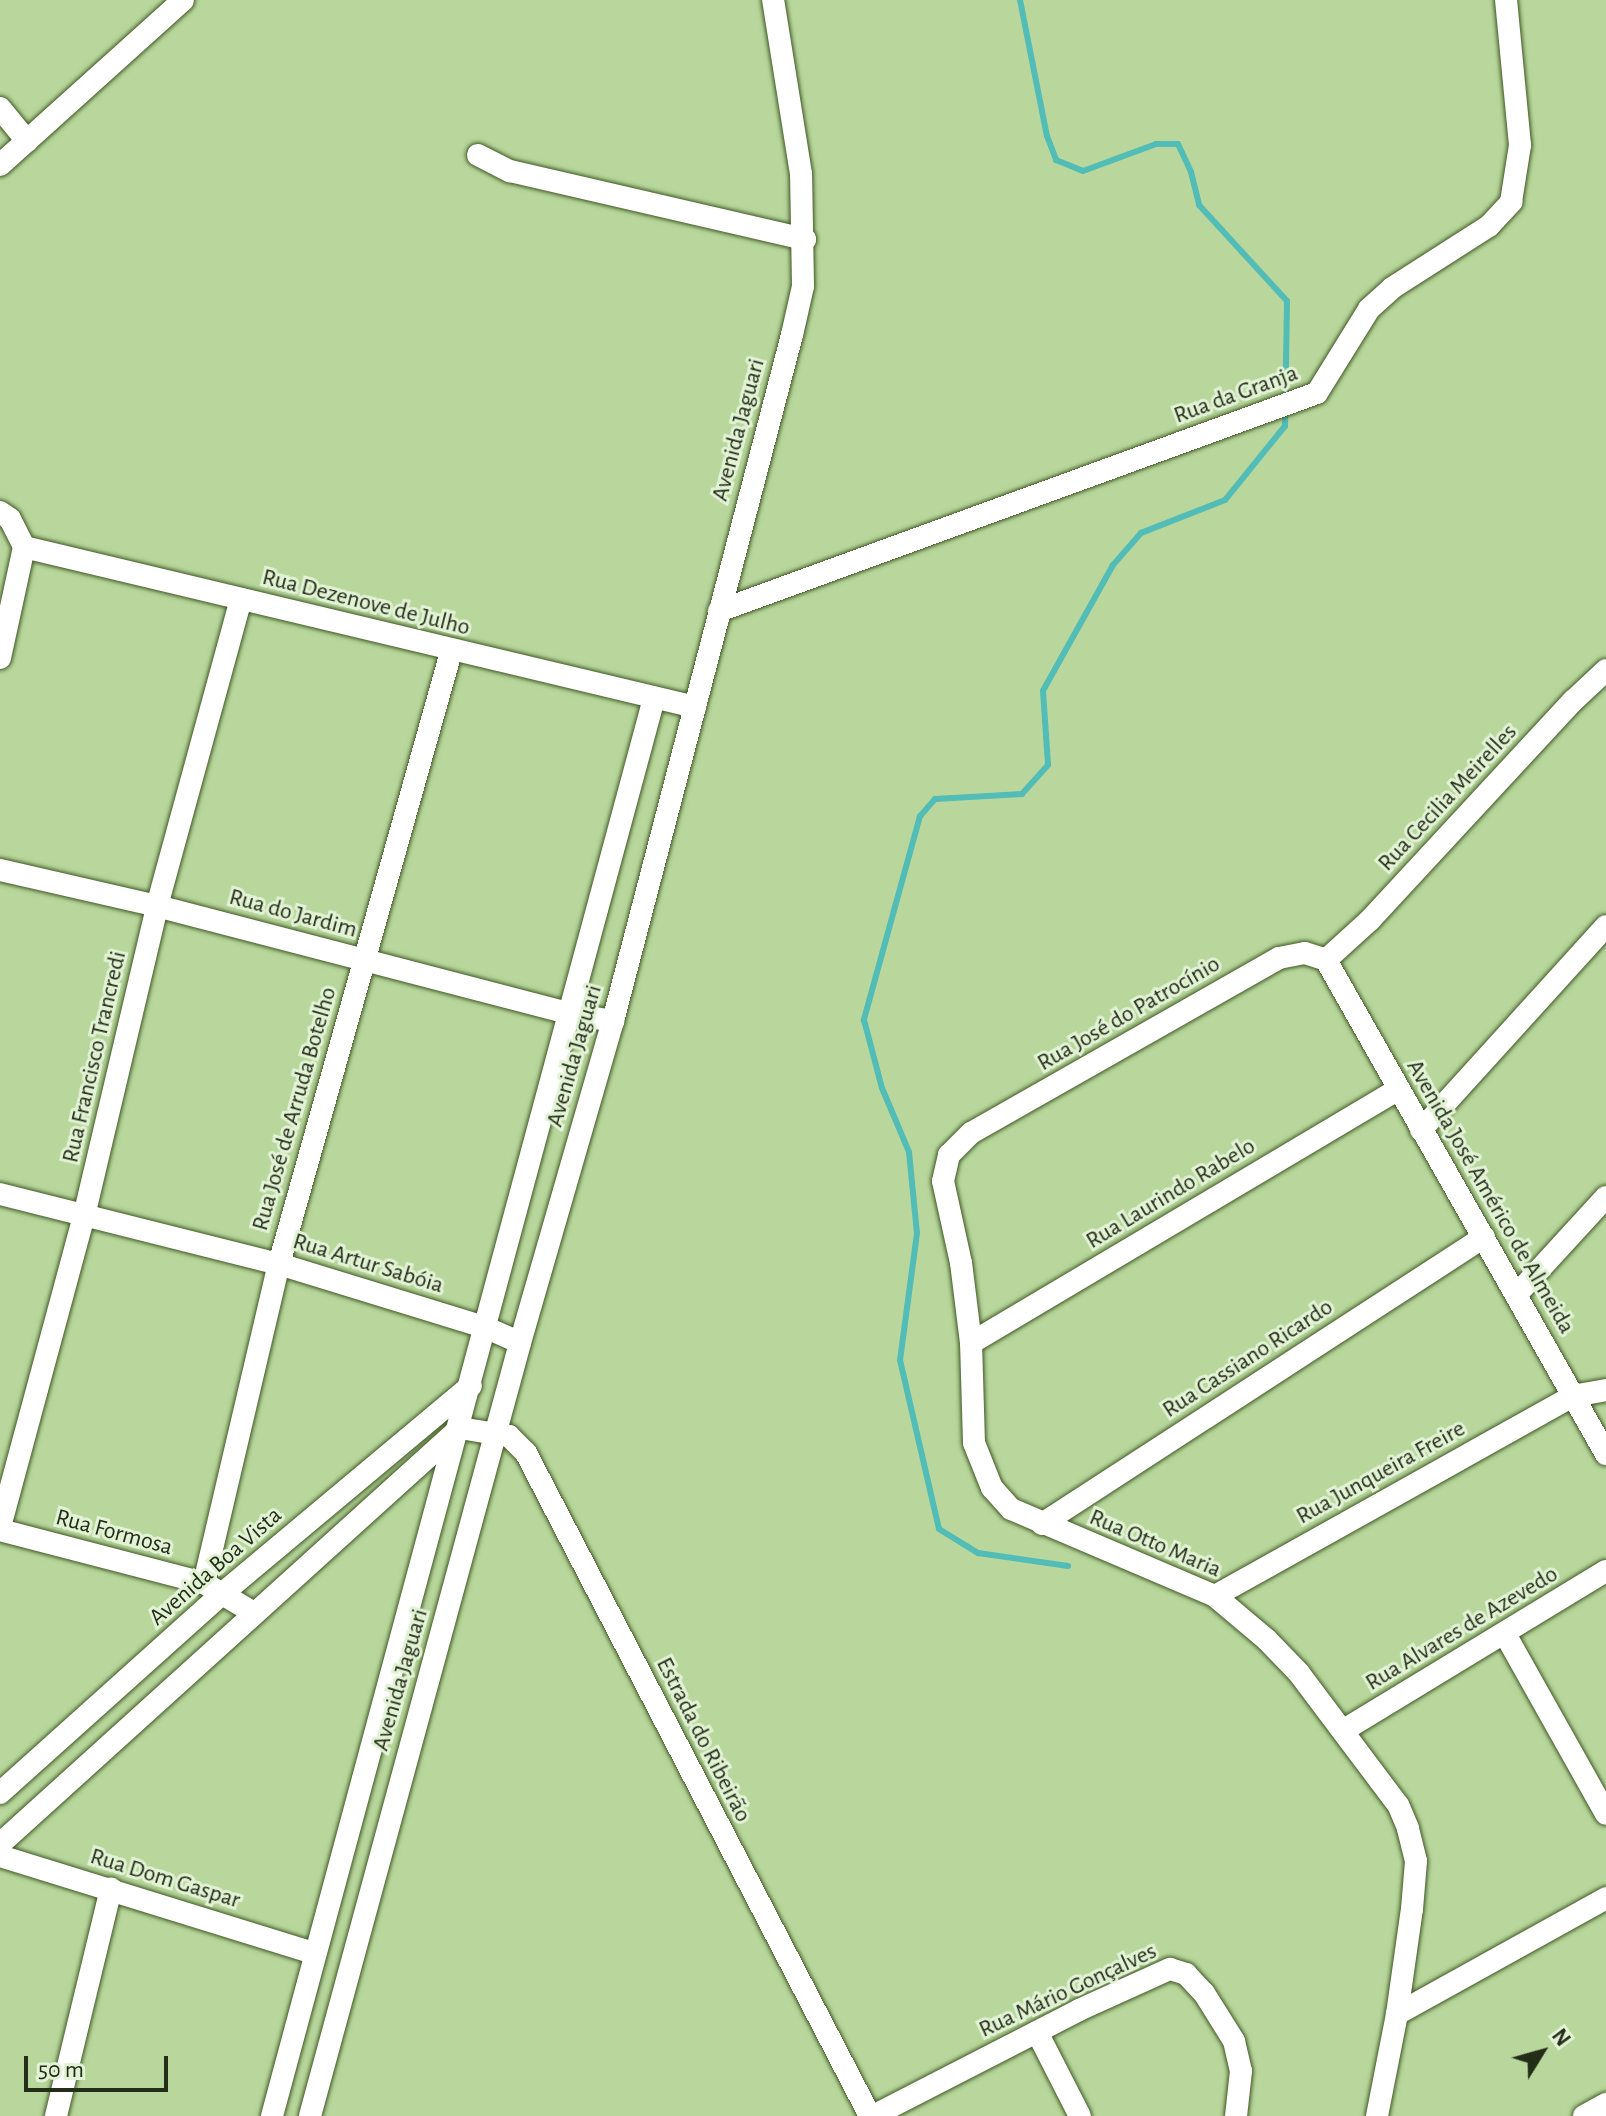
<!DOCTYPE html>
<meta charset="utf-8">
<style>
body{margin:0}
#map{position:relative;width:1606px;height:2116px;overflow:hidden;background:#b9d79d;font-family:"Alegreya Sans",sans-serif}
div>[style]{position:absolute}
.stream>*{height:6px;margin:-3px;padding:0 3px;transform-origin:3px;border-radius:3px;background:#52bcb6}
.roads{filter:drop-shadow(0 0 2px #3f5823) drop-shadow(0 0 2px #3f5823)}
.street>*{height:22px;margin:-11px;padding:0 11px;transform-origin:11px;border-radius:11px;background:#fff}
span{translate:-50% -50%;white-space:nowrap;text-align:center;line-height:1.15;-webkit-text-stroke:6px #e2f2d5;paint-order:stroke}
.street-label{font-size:24px;color:#232e18}
.north{position:absolute;left:1502px;top:2012px;width:80px;height:80px;-webkit-text-stroke:6px #e2f2d5;paint-order:stroke;rotate:53deg;font-size:22px;font-weight:700;line-height:32px;text-align:center;color:#232e18}
.north::after{content:'';display:block;margin:auto;width:28px;height:36px;background:#232e18;clip-path:polygon(50% 0,100% 100%,50% 72%,0 100%)}
.scale{position:absolute;left:24px;top:2056px;width:144px;height:36px;box-sizing:border-box;border:4px solid #232e18;border-top:0;padding-left:10px;font-size:24px;line-height:28px;white-space:nowrap;color:#232e18;-webkit-text-stroke:6px #e2f2d5;paint-order:stroke}
</style>
<div id="map">
<div class="stream">
<div style="left:1020px;top:0;width:139px;rotate:78.8deg"></div>
<div style="left:1047px;top:136px;width:26px;rotate:69deg"></div>
<div style="left:1056px;top:160px;width:29px;rotate:22deg"></div>
<div style="left:1083px;top:171px;width:78px;rotate:-20.3deg"></div>
<div style="left:1156px;top:144px;width:22px"></div>
<div style="left:1178px;top:144px;width:31px;rotate:65deg"></div>
<div style="left:1191px;top:172px;width:34px;rotate:76deg"></div>
<div style="left:1199px;top:205px;width:130px;rotate:47.5deg"></div>
<div style="left:1287px;top:301px;width:125px;rotate:90.9deg"></div>
<div style="left:1285px;top:426px;width:95px;rotate:129deg"></div>
<div style="left:1225px;top:500px;width:90px;rotate:158.6deg"></div>
<div style="left:1141px;top:533px;width:43px;rotate:131.2deg"></div>
<div style="left:1113px;top:565px;width:144px;rotate:119.1deg"></div>
<div style="left:1043px;top:691px;width:74px;rotate:86.1deg"></div>
<div style="left:1048px;top:765px;width:39px;rotate:132deg"></div>
<div style="left:1022px;top:794px;width:87px;rotate:176.7deg"></div>
<div style="left:935px;top:799px;width:23px;rotate:131deg"></div>
<div style="left:920px;top:816px;width:212px;rotate:105.4deg"></div>
<div style="left:864px;top:1020px;width:70px;rotate:75.2deg"></div>
<div style="left:882px;top:1088px;width:69px;rotate:67.1deg"></div>
<div style="left:909px;top:1152px;width:81px;rotate:84.4deg"></div>
<div style="left:917px;top:1233px;width:128px;rotate:97.6deg"></div>
<div style="left:900px;top:1360px;width:173px;rotate:77deg"></div>
<div style="left:939px;top:1529px;width:46px;rotate:31.6deg"></div>
<div style="left:978px;top:1553px;width:91px;rotate:8.2deg"></div>
</div>
<div class="roads">
<div class="street">
<div style="left:0;top:108px;width:43px;rotate:50.7deg"></div>
<div style="left:478px;top:155px;width:36px;rotate:27deg"></div>
<div style="left:510px;top:171px;width:303px;rotate:13deg"></div>
<div style="left:0;top:165px;width:246px;rotate:-42deg"></div>
<div style="left:0;top:512px;width:12px;rotate:35deg"></div>
<div style="left:10px;top:519px;width:31px;rotate:63deg"></div>
<div style="left:24px;top:547px;width:690px;rotate:13.41deg"></div>
<div style="left:719px;top:611px;width:636px;rotate:-20.03deg"></div>
<div style="left:1317px;top:393px;width:99px;rotate:-58.2deg"></div>
<div style="left:1369px;top:309px;width:31px;rotate:-42deg"></div>
<div style="left:1392px;top:288px;width:115px;rotate:-32.6deg"></div>
<div style="left:1489px;top:226px;width:33px;rotate:-47deg"></div>
<div style="left:1511px;top:202px;width:58px;rotate:-81deg"></div>
<div style="left:1520px;top:145px;width:146px;rotate:-95.5deg"></div>
<div style="left:0;top:658px;width:114px;rotate:-77.8deg"></div>
<div style="left:0;top:870px;width:161px;rotate:12.9deg"></div>
<div style="left:157px;top:906px;width:429px;rotate:14.6deg"></div>
<div style="left:572px;top:1014px;width:42px;rotate:9.7deg"></div>
<div style="left:1326px;top:960px;width:59px;rotate:-42.3deg"></div>
<div style="left:1370px;top:920px;width:299px;rotate:-47.2deg"></div>
<div style="left:1573px;top:701px;width:45px;rotate:-43.2deg"></div>
<div style="left:1421px;top:1130px;width:275px;rotate:-47.8deg"></div>
<div style="left:0;top:1194px;width:288px;rotate:14.1deg"></div>
<div style="left:279px;top:1264px;width:218px;rotate:17.1deg"></div>
<div style="left:487px;top:1328px;width:36px;rotate:24deg"></div>
<div style="left:1518px;top:1293px;width:130px;rotate:-47.5deg"></div>
<div style="left:971px;top:1343px;width:495px;rotate:-30.7deg"></div>
<div style="left:1042px;top:1524px;width:527px;rotate:-33deg"></div>
<div style="left:0;top:1527px;width:322px;rotate:-74.9deg"></div>
<div style="left:84px;top:1216px;width:318px;rotate:-76.7deg"></div>
<div style="left:157px;top:906px;width:318px;rotate:-74.7deg"></div>
<div style="left:0;top:1530px;width:211px;rotate:14.6deg"></div>
<div style="left:204px;top:1583px;width:58px;rotate:31deg"></div>
<div style="left:204px;top:1583px;width:328px;rotate:-76.8deg"></div>
<div style="left:279px;top:1264px;width:636px;rotate:-74.3deg"></div>
<div style="left:1215px;top:1596px;width:410px;rotate:-29.2deg"></div>
<div style="left:1573px;top:1396px;width:34px;rotate:-10deg"></div>
<div style="left:1505px;top:1634px;width:206px;rotate:60.7deg"></div>
<div style="left:1344px;top:1730px;width:306px;rotate:-31.3deg"></div>
<div style="left:0;top:1793px;width:300px;rotate:-41.9deg"></div>
<div style="left:223px;top:1593px;width:323px;rotate:-39.9deg"></div>
<div style="left:0;top:1844px;width:620px;rotate:-42.12deg"></div>
<div style="left:460px;top:1428px;width:50px;rotate:9.3deg"></div>
<div style="left:509px;top:1436px;width:24px;rotate:45deg"></div>
<div style="left:526px;top:1453px;width:747px;rotate:62.58deg"></div>
<div style="left:0;top:1856px;width:329px;rotate:17.2deg"></div>
<div style="left:1397px;top:2014px;width:239px;rotate:-29deg"></div>
<div style="left:1037px;top:2032px;width:94px;rotate:62.9deg"></div>
<div style="left:56px;top:2116px;width:234px;rotate:-76.4deg"></div>
<div style="left:272px;top:2116px;width:1469px;rotate:-74.92deg"></div>
<div style="left:310px;top:2116px;width:801px;rotate:-74.8deg"></div>
<div style="left:520px;top:1343px;width:335px;rotate:-73.9deg"></div>
<div style="left:613px;top:1021px;width:709px;rotate:-75.38deg"></div>
<div style="left:792px;top:335px;width:50px;rotate:-77.3deg"></div>
<div style="left:803px;top:286px;width:112px;rotate:-91deg"></div>
<div style="left:801px;top:174px;width:176px;rotate:-99.1deg"></div>
<div style="left:873px;top:2116px;width:232px;rotate:-27.2deg"></div>
<div style="left:1079px;top:2010px;width:100px;rotate:-24.3deg"></div>
<div style="left:1170px;top:1969px;width:17px;rotate:17deg"></div>
<div style="left:1186px;top:1974px;width:26px;rotate:47deg"></div>
<div style="left:1204px;top:1993px;width:57px;rotate:58deg"></div>
<div style="left:1234px;top:2041px;width:31px;rotate:77deg"></div>
<div style="left:1241px;top:2071px;width:45px;rotate:96.3deg"></div>
<div style="left:1377px;top:2116px;width:104px;rotate:-78.9deg"></div>
<div style="left:1397px;top:2014px;width:106px;rotate:-81.9deg"></div>
<div style="left:1412px;top:1909px;width:48px;rotate:-85.2deg"></div>
<div style="left:1416px;top:1861px;width:34px;rotate:-104deg"></div>
<div style="left:1408px;top:1828px;width:25px;rotate:-113deg"></div>
<div style="left:1398px;top:1805px;width:165px;rotate:-126.9deg"></div>
<div style="left:1299px;top:1673px;width:47px;rotate:-134.1deg"></div>
<div style="left:1266px;top:1639px;width:67px;rotate:-139.9deg"></div>
<div style="left:1215px;top:1596px;width:222px;rotate:-156.9deg"></div>
<div style="left:1011px;top:1509px;width:28px;rotate:-132deg"></div>
<div style="left:992px;top:1488px;width:48px;rotate:-111.8deg"></div>
<div style="left:974px;top:1443px;width:100px;rotate:-91.7deg"></div>
<div style="left:971px;top:1343px;width:81px;rotate:-97.1deg"></div>
<div style="left:961px;top:1263px;width:84px;rotate:-102.4deg"></div>
<div style="left:943px;top:1181px;width:27px;rotate:-77deg"></div>
<div style="left:949px;top:1155px;width:31px;rotate:-45deg"></div>
<div style="left:971px;top:1133px;width:354px;rotate:-29.6deg"></div>
<div style="left:1279px;top:958px;width:26px;rotate:-11deg"></div>
<div style="left:1305px;top:953px;width:22px;rotate:18deg"></div>
<div style="left:1326px;top:960px;width:568px;rotate:60.46deg"></div>
<div style="left:1584px;top:2116px;width:25px;rotate:-29deg"></div>
</div>
</div>
<div class="street-label">
<span style="left:1236px;top:395px;rotate:-20deg">Rua da Granja</span>
<span style="left:739px;top:430px;rotate:-75deg">Avenida Jaguari</span>
<span style="left:366px;top:603px;rotate:14deg">Rua Dezenove de Julho</span>
<span style="left:1448px;top:798px;rotate:-47deg">Rua Cecilia Meirelles</span>
<span style="left:293px;top:914px;rotate:15deg">Rua do Jardim</span>
<span style="left:1129px;top:1014px;rotate:-30deg">Rua José do Patrocínio</span>
<span style="left:575px;top:1056px;rotate:-74deg">Avenida Jaguari</span>
<span style="left:95px;top:1057px;rotate:-77deg">Rua Francisco Trancredi</span>
<span style="left:295px;top:1109px;rotate:-74deg">Rua José de Arruda Botelho</span>
<span style="left:1171px;top:1194px;rotate:-31deg">Rua Laurindo Rabelo</span>
<span style="left:1490px;top:1197px;rotate:60deg">Avenida José Américo de Almeida</span>
<span style="left:368px;top:1264px;rotate:17deg">Rua Artur Sabóia</span>
<span style="left:1248px;top:1359px;rotate:-33deg">Rua Cassiano Ricardo</span>
<span style="left:1381px;top:1473px;rotate:-29deg">Rua Junqueira Freire</span>
<span style="left:114px;top:1533px;rotate:15deg">Rua Formosa</span>
<span style="left:1155px;top:1544px;rotate:23deg">Rua Otto Maria</span>
<span style="left:216px;top:1567px;rotate:-41deg">Avenida Boa Vista</span>
<span style="left:1462px;top:1629px;rotate:-31deg">Rua Alvares de Azevedo</span>
<span style="left:401px;top:1680px;rotate:-74deg">Avenida Jaguari</span>
<span style="left:703px;top:1740px;rotate:63deg">Estrada do Ribeirão</span>
<span style="left:165px;top:1879px;rotate:17deg">Rua Dom Gaspar</span>
<span style="left:1068px;top:1991px;rotate:-25deg">Rua Mário Gonçalves</span>
</div>
<div class="north">N</div>
<div class="scale">50 m</div>
</div>
